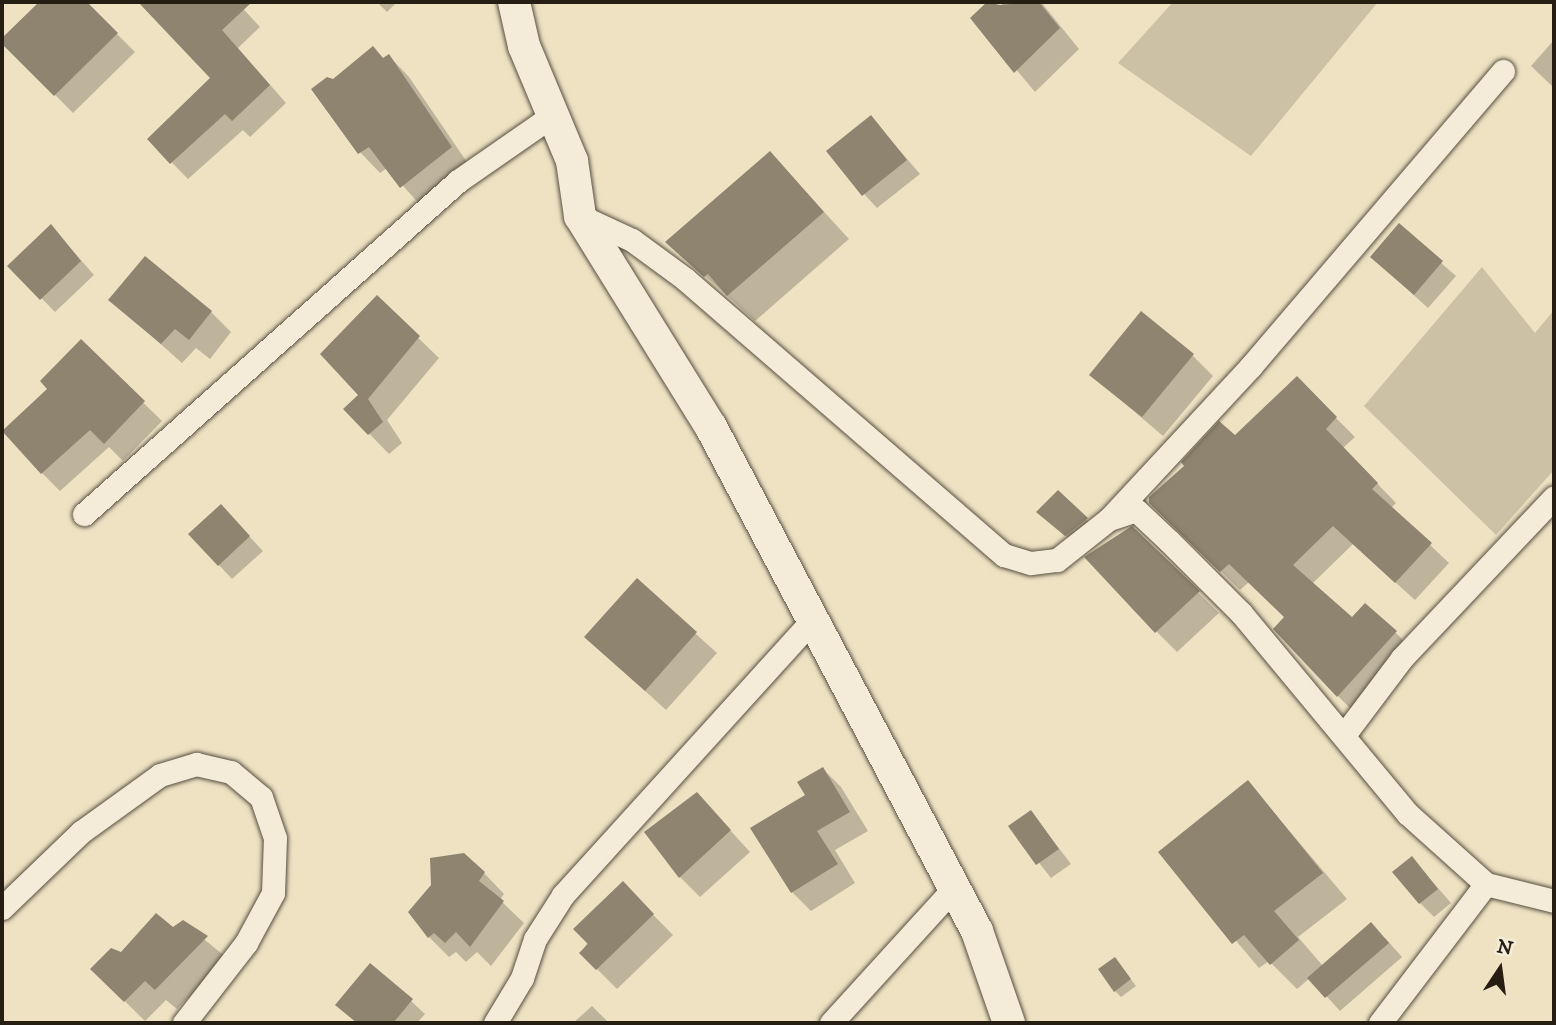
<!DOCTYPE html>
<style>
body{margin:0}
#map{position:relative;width:1556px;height:1025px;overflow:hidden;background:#eee2c3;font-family:"IM FELL DW Pica",serif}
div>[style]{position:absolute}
.green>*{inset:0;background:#ccc1a5}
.shadow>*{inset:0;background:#0003}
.building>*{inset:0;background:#8e846f}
.roads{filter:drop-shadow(0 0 2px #584f3f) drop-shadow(0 0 2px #584f3f)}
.street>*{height:23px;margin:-11.5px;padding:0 11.5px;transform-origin:11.5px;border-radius:11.5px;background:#f4ecd8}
.secondary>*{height:32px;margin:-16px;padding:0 16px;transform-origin:16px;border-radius:16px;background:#f4ecd8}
span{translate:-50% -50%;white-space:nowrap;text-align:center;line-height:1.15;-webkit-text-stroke:5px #f4ecd8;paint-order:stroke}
.frame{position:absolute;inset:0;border:4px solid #261e13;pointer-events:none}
.north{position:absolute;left:1465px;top:934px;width:70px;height:70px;-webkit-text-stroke:5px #f4ecd8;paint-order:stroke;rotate:13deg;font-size:19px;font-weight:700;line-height:28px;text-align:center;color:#261e13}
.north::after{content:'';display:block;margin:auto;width:24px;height:32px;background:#261e13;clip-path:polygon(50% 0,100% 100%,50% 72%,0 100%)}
</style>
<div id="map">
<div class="green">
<div style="clip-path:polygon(1173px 2px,1378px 2px,1251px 156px,1118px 63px)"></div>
<div style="clip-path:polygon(1482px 267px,1535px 333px,1554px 310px,1554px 470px,1496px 535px,1364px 406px)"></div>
</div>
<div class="shadow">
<div style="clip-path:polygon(41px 2px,85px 2px,135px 52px,73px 113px,2px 41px)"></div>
<div style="clip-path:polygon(153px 2px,237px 2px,260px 27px,238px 48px,286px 103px,250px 137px,243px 130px,188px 179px,149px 139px,213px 78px,146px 8px)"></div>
<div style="clip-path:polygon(377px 2px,397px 2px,387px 12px)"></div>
<div style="clip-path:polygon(1007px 2px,1041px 2px,1079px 49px,1035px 92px,973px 18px)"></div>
<div style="clip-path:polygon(1554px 40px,1554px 88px,1531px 66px)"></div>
<div style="clip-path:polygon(389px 56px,409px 77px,471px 168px,422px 207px,387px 168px,380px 173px,360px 152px,383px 59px)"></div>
<div style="clip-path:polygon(871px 117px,920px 174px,877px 208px,864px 194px)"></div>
<div style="clip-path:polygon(770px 153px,849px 239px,755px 321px,668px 242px)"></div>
<div style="clip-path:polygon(51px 226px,94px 275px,55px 312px,10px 266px)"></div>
<div style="clip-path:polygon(1399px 226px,1456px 276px,1428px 308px,1372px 257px)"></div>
<div style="clip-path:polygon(377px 298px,439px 358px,387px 420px,402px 443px,389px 454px,345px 409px,360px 395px)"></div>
<div style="clip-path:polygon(111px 300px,211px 312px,231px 332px,210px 359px,196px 348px,182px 363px)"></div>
<div style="clip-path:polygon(81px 342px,162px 421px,123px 461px,109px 447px,60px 491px,42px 473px,50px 389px)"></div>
<div style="clip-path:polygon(1192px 355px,1213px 376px,1163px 436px,1091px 375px)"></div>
<div style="clip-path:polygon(1297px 379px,1355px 437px,1343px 448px,1396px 503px,1391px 508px,1449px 563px,1415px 600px,1353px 544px,1312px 584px,1352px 620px,1395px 632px,1414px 651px,1356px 714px,1338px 696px,1286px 617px,1249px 582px,1240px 590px,1151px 502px,1235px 438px)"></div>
<div style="clip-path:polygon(1058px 492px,1100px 533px,1080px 548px,1038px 512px)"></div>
<div style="clip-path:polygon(234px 520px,263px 551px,232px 579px,190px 534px)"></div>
<div style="clip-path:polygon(1132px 528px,1219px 613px,1177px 652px,1156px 631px)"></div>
<div style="clip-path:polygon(637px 581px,717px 653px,666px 710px,586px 637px)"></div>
<div style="clip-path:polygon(823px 769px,841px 787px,868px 831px,835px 850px,855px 883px,811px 911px,792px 892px,753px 829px,808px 796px)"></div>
<div style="clip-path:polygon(1248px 782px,1347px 899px,1298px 937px,1323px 966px,1385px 938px,1402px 957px,1340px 1011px,1310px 978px,1297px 989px,1269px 961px,1259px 968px,1161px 852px)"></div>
<div style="clip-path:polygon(697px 794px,750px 852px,700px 897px,680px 877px)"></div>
<div style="clip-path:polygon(1031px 812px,1071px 864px,1051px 878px,1010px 826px)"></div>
<div style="clip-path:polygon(1412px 858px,1451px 903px,1434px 917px,1420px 903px)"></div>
<div style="clip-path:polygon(484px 873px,504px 894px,500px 900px,524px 923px,491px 966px,477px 952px,466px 962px,456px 952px,449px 957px,429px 937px)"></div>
<div style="clip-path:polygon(623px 884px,673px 935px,617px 989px,581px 953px)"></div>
<div style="clip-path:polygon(183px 922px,227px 958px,177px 1009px,166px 1000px,145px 1021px,92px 969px)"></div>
<div style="clip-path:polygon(1115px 959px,1136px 986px,1121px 997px,1115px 991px)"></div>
<div style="clip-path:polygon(411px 1001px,425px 1014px,417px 1023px,357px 1023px,337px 1005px)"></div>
<div style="clip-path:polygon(592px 1006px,609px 1023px,573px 1023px)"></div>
</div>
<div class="building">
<div style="clip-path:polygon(39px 2px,87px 2px,118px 33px,54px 96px,2px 44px,2px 38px)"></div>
<div style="clip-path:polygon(138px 2px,252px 2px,222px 30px,270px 85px,232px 121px,225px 114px,170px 164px,147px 139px,210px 78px)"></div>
<div style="clip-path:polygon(987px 2px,1000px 5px,1039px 2px,1060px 28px,1014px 73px,970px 18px)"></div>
<div style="clip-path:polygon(373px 46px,383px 58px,389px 54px,452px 147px,400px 188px,369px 147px,358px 154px,311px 89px,327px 77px,333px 79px)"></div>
<div style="clip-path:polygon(871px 115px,907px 160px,862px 196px,826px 151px)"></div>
<div style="clip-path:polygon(770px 151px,824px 212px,727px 296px,708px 274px,704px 277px,665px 242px)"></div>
<div style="clip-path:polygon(1399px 223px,1443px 261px,1414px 295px,1370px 257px)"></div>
<div style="clip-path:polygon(51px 224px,81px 261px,40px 300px,7px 266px)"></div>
<div style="clip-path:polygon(145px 256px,212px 311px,189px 340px,175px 329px,161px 344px,108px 300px)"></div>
<div style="clip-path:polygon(377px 295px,420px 336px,368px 399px,383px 422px,368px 435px,343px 409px,358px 395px,320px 354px)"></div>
<div style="clip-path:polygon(1141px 311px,1194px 354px,1142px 417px,1089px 375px)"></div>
<div style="clip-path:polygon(81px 339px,145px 401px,104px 444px,90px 430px,41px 474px,2px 431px,47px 389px,40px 381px)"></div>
<div style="clip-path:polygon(1297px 376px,1337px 417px,1326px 429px,1378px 483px,1372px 489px,1432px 543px,1395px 583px,1333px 526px,1293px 565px,1352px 617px,1365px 603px,1397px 631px,1337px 697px,1273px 629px,1284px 617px,1229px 564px,1220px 572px,1149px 503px,1149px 497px,1184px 466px,1181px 462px,1219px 421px,1235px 435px)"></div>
<div style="clip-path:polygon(1058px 490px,1088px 518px,1065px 536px,1036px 512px)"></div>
<div style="clip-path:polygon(221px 504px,250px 536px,218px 566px,188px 534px)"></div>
<div style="clip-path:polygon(1132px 526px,1200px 591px,1155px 633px,1084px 557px)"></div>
<div style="clip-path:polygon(637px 578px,697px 632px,645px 691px,584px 637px)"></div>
<div style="clip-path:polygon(823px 767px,850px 812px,817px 831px,838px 864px,791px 893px,750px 828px,805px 795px,797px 782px)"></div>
<div style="clip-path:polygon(1248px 780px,1323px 873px,1274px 911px,1299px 940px,1270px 965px,1244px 935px,1232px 944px,1158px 852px)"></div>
<div style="clip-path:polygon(697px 792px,731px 830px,679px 878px,644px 832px)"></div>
<div style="clip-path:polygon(1031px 810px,1059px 849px,1036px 865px,1008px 826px)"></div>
<div style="clip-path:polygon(464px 853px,485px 872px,479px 881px,504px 901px,470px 947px,456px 932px,445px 943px,434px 933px,428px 938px,408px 912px,431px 885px,430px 858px)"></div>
<div style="clip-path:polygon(1412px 856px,1438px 889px,1419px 904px,1392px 872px)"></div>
<div style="clip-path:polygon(623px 881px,654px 914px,596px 970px,579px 953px,588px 944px,573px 929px)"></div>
<div style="clip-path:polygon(156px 913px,173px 927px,183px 920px,208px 936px,155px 990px,145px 981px,124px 1002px,90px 969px,111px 948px,121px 952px)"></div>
<div style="clip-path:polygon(1371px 922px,1389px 943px,1325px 998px,1307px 978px)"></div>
<div style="clip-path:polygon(1115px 957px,1131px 979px,1114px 992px,1098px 969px)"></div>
<div style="clip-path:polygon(370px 963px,413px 999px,393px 1023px,357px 1023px,335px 1005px)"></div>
</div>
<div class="roads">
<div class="street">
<div style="left:580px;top:216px;width:57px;rotate:24.8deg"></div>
<div style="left:632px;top:240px;width:66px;rotate:36.3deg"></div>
<div style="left:685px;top:279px;width:422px;rotate:40.9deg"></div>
<div style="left:1004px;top:555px;width:28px;rotate:17deg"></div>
<div style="left:1031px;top:563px;width:26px;rotate:-7deg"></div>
<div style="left:1057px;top:560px;width:66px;rotate:-38.3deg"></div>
<div style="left:1109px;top:519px;width:209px;rotate:-47.1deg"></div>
<div style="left:1251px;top:366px;width:388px;rotate:-49.5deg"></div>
<div style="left:84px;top:514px;width:501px;rotate:-41.68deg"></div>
<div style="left:458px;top:181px;width:116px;rotate:-34.8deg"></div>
<div style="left:1109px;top:519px;width:28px;rotate:-18deg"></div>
<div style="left:1136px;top:510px;width:45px;rotate:43.2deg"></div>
<div style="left:1169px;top:541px;width:102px;rotate:45deg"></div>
<div style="left:1241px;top:613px;width:261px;rotate:50.3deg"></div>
<div style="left:1408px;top:814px;width:105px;rotate:41.9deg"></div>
<div style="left:1486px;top:884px;width:70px;rotate:14deg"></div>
<div style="left:1344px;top:735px;width:96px;rotate:-53deg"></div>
<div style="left:1402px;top:658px;width:221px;rotate:-46.6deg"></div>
<div style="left:2px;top:908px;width:110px;rotate:-43.9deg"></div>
<div style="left:81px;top:832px;width:97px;rotate:-35.8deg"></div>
<div style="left:160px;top:775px;width:38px;rotate:-17deg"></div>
<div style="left:196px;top:764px;width:36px;rotate:13deg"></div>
<div style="left:231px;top:772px;width:39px;rotate:40deg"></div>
<div style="left:261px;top:797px;width:43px;rotate:71.1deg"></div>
<div style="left:275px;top:838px;width:55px;rotate:92.1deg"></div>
<div style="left:273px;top:893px;width:57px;rotate:118.4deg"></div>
<div style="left:246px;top:943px;width:101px;rotate:127.8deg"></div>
<div style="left:495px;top:1023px;width:52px;rotate:-59deg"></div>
<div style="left:522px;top:978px;width:41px;rotate:-71.6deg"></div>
<div style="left:535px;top:939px;width:52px;rotate:-57.5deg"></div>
<div style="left:563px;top:895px;width:372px;rotate:-47.8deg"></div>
<div style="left:831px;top:1023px;width:183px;rotate:-47.7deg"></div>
<div style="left:1380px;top:1023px;width:175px;rotate:-52.7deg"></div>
</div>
<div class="secondary">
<div style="left:514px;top:2px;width:45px;rotate:77.2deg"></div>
<div style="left:524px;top:46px;width:125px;rotate:67.3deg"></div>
<div style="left:572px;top:161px;width:56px;rotate:81.7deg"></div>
<div style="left:580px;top:216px;width:248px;rotate:58.2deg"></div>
<div style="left:711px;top:427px;width:570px;rotate:62.18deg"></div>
<div style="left:977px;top:931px;width:97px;rotate:70.8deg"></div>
</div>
</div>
<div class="frame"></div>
<div class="north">N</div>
</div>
